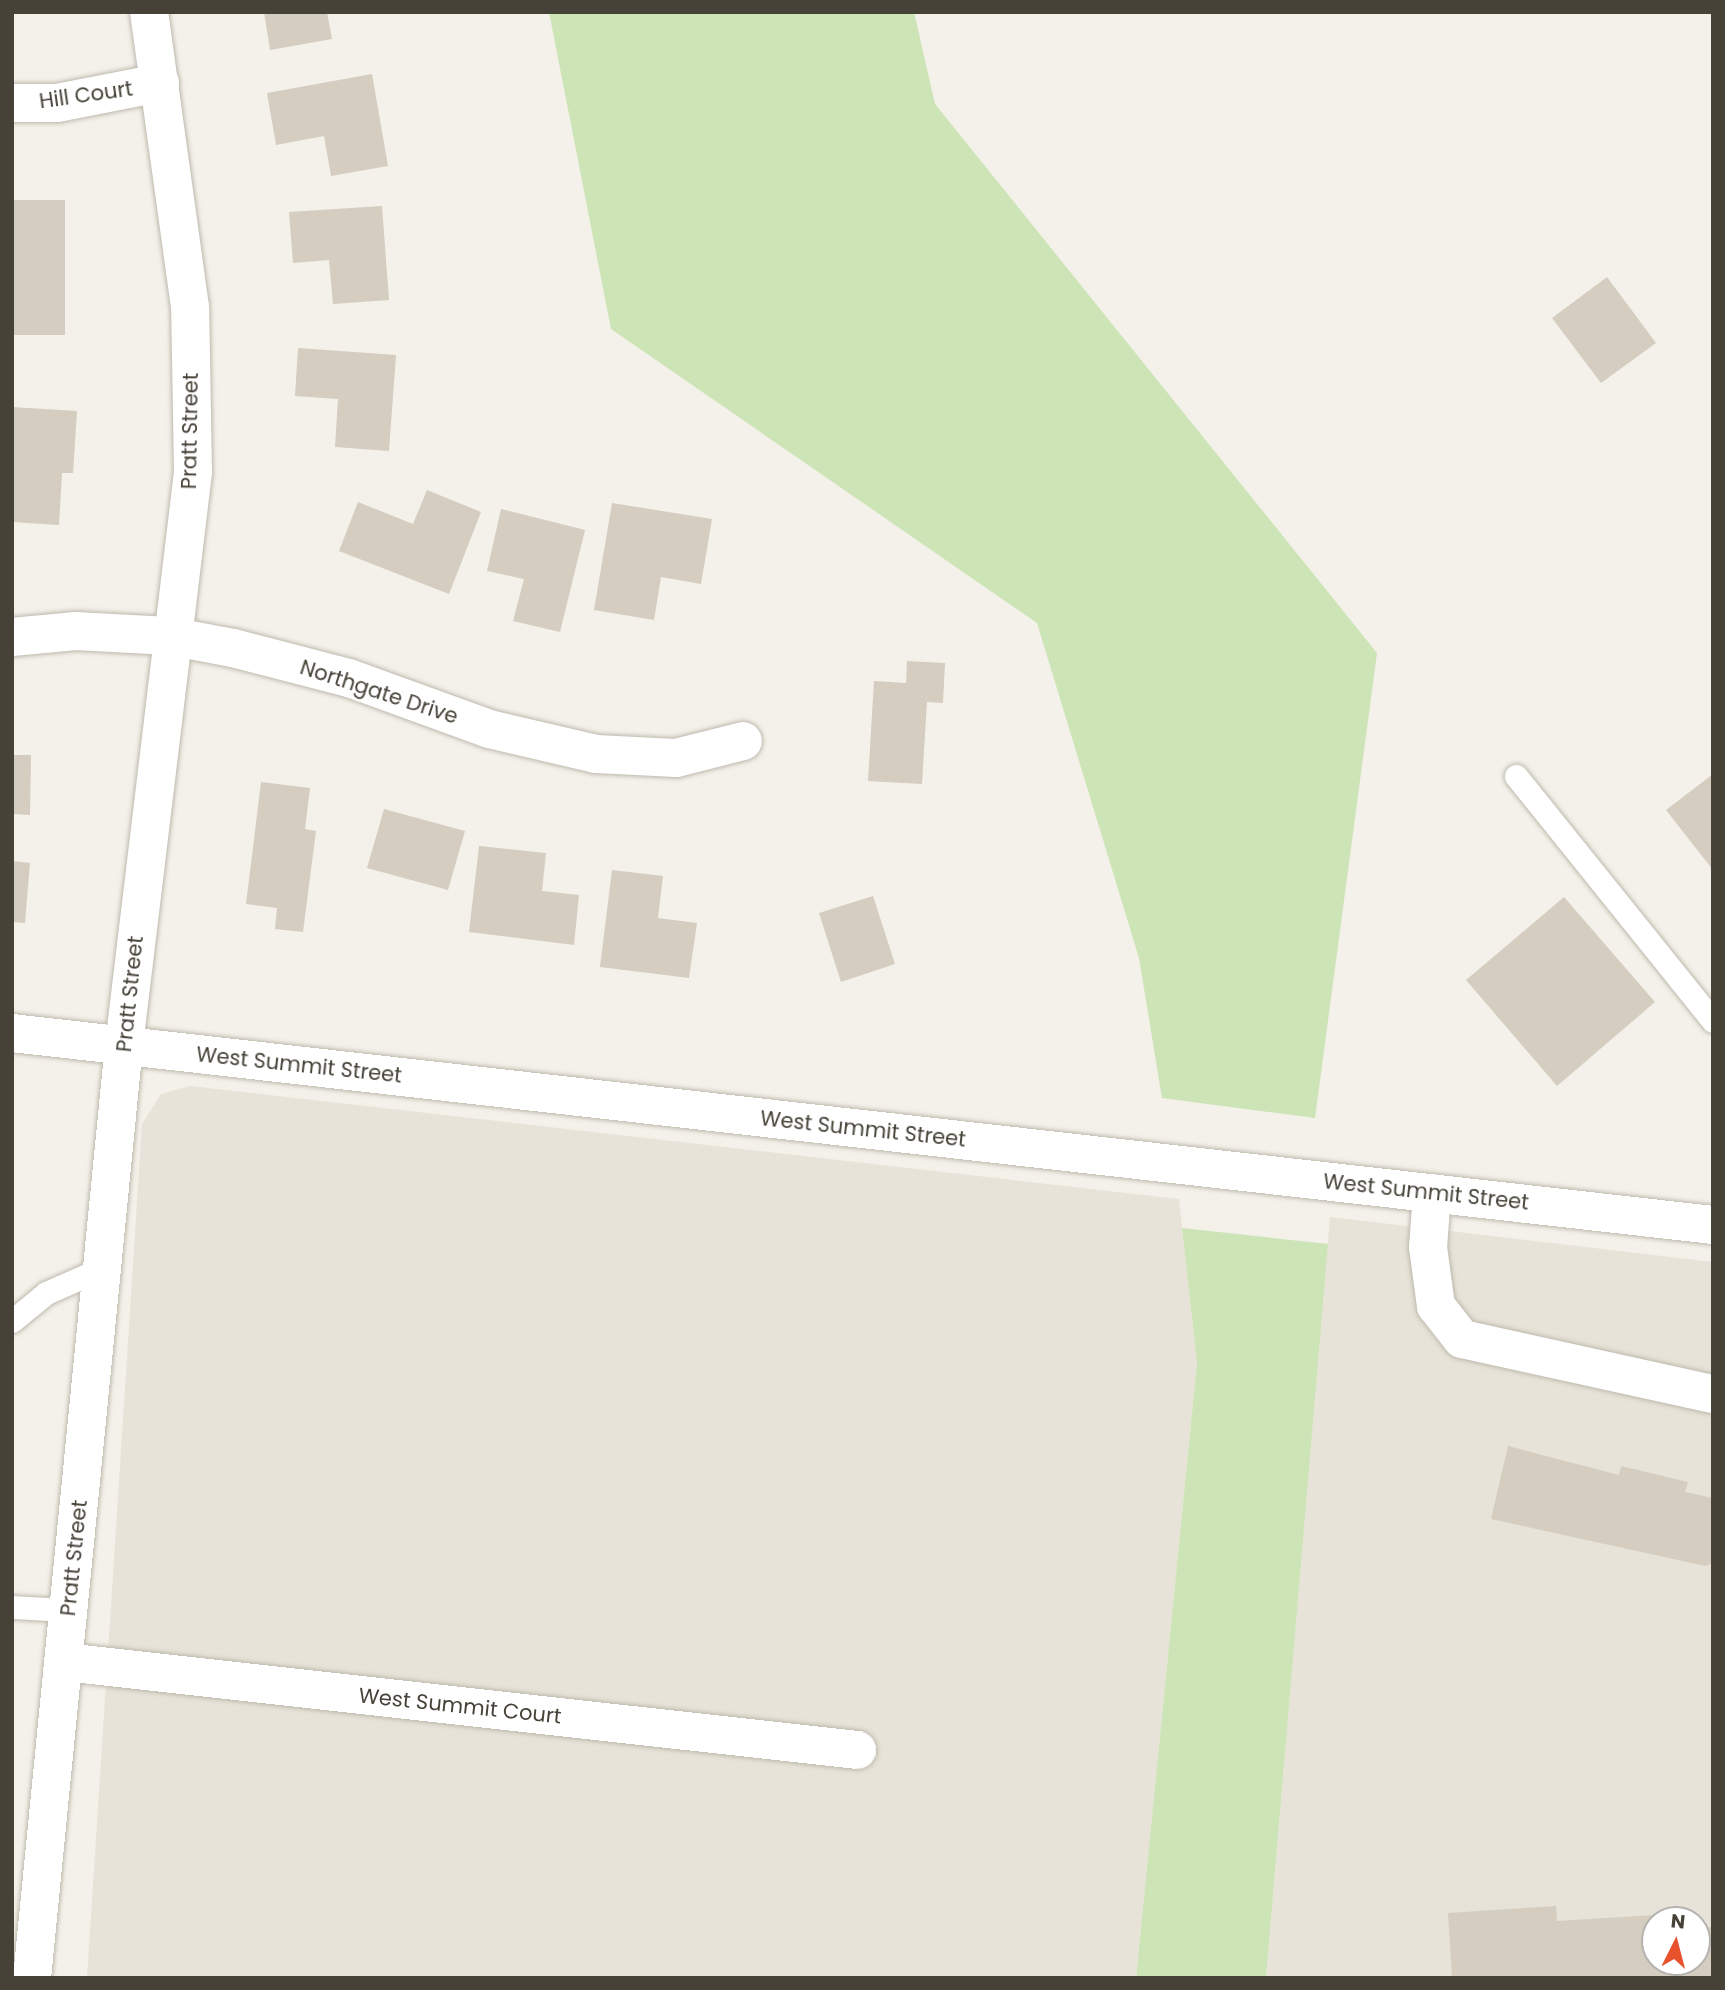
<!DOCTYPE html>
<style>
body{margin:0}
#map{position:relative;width:1725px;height:1990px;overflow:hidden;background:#f3f1e9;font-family:Poppins,sans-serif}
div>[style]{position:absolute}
.residential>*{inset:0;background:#e7e3d8}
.green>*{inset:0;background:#cde4b6}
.building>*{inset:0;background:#d4cdc0}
.roads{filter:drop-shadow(0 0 2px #beb9ad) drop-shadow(0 0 2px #beb9ad)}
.service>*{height:23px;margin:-11.5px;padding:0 11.5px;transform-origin:11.5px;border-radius:11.5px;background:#fff}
.minor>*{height:38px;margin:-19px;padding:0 19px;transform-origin:19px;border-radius:19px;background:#fff}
.tertiary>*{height:38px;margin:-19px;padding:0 19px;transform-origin:19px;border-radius:19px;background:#fff}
span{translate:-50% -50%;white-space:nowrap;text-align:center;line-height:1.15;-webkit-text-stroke:5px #fff;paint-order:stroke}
.street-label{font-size:21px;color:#464238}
.frame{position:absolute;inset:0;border:14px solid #464238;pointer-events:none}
.north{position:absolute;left:1641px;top:1906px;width:70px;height:70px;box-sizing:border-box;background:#fff;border:2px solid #b5b3af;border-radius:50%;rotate:6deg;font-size:19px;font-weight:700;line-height:28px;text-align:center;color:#464238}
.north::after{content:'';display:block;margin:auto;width:24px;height:32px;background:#e8522c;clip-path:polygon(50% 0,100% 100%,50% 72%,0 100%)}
</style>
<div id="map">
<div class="residential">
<div style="clip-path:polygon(190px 1086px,1179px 1199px,1197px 1363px,1136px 1978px,87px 1978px,142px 1124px,161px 1094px)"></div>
<div style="clip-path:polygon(evenodd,1330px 1217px,1713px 1262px,1713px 1978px,1266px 1978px,1330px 1217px,1655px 1920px,1697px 1920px,1697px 1962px,1655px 1962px,1655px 1920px)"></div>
</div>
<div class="green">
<div style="clip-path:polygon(549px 12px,914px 12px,935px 104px,1377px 653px,1315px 1118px,1162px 1098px,1139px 958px,1037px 623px,611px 329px)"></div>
<div style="clip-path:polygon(1182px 1228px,1328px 1244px,1266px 1978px,1136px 1978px,1197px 1363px)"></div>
</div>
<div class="building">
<div style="clip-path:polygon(264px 12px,327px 12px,332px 39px,270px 50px)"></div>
<div style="clip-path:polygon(372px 74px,388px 166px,331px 176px,324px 136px,276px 145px,267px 93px)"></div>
<div style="clip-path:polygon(12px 200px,65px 200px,65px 335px,12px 335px)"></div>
<div style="clip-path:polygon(382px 206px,389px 300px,333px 304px,329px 260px,293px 263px,289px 212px)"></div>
<div style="clip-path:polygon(1607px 277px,1656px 343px,1601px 383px,1552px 318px)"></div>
<div style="clip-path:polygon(298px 348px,396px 355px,389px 451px,335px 447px,338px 399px,295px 396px)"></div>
<div style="clip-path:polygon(12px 407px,77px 411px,73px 473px,62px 473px,59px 525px,12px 522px)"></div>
<div style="clip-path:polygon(427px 490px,481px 512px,449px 594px,339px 551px,358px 502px,413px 524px)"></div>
<div style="clip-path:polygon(612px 503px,712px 519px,701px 584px,661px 577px,654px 620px,594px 610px)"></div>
<div style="clip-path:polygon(501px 509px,585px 530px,560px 632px,513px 621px,524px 579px,487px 571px)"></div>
<div style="clip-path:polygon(907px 661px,945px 663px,943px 703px,927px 702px,922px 784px,868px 781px,874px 681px,906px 683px)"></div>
<div style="clip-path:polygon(12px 755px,31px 755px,30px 815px,12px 814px)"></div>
<div style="clip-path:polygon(1713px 774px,1713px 870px,1666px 810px)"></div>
<div style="clip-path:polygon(261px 782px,310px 788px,305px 829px,316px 831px,303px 932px,275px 929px,277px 908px,246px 904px)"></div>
<div style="clip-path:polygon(384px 809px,465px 831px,448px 890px,367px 868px)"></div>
<div style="clip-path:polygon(479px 846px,546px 853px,542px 891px,579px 895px,574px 945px,469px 932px)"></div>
<div style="clip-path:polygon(12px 861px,30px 863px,25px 923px,12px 922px)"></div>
<div style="clip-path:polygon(612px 870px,663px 876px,658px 918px,697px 923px,689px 978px,600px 967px)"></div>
<div style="clip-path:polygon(873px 896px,895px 964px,841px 982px,819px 913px)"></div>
<div style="clip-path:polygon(1564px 897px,1655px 1002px,1557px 1086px,1466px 980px)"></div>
<div style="clip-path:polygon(1508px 1446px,1619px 1475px,1621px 1466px,1688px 1482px,1685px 1492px,1713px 1498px,1713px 1563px,1705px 1566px,1491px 1519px)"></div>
<div style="clip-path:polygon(1556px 1906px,1557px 1921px,1672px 1914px,1672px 1920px,1655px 1920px,1655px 1962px,1697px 1962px,1697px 1928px,1713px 1927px,1713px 1978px,1452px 1978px,1448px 1913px)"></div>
</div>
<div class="roads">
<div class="service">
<div style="left:1516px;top:776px;width:314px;rotate:51.2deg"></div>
<div style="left:12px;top:1321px;width:44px;rotate:-39.5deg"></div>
<div style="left:46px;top:1293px;width:64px;rotate:-23.8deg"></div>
<div style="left:12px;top:1607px;width:56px;rotate:3.1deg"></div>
</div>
<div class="minor">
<div style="left:12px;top:103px;width:45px"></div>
<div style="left:57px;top:103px;width:105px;rotate:-11deg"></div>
<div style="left:12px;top:637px;width:64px;rotate:-5.4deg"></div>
<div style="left:76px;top:631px;width:93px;rotate:3.1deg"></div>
<div style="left:169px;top:636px;width:65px;rotate:10.6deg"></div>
<div style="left:233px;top:648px;width:120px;rotate:14.5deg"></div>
<div style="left:349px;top:678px;width:149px;rotate:20deg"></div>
<div style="left:489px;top:729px;width:110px;rotate:13.2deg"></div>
<div style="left:596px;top:754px;width:80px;rotate:2.9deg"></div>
<div style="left:676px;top:758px;width:69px;rotate:-14.2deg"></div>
<div style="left:1432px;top:1193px;width:54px;rotate:94.2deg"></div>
<div style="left:1428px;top:1247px;width:60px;rotate:82.3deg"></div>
<div style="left:1436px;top:1306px;width:42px;rotate:51.8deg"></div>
<div style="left:1462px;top:1339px;width:257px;rotate:12.4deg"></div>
<div style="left:64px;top:1662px;width:798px;rotate:6.33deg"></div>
<div style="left:32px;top:1978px;width:938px;rotate:-84.37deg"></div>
<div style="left:124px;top:1045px;width:577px;rotate:-83.13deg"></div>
<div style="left:193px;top:472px;width:165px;rotate:-91deg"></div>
<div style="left:190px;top:307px;width:298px;rotate:-97.9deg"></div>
</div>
<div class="tertiary">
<div style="left:12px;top:1033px;width:1712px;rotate:6.44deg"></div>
</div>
</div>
<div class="street-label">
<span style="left:86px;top:95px;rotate:-8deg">Hill Court</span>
<span style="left:190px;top:431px;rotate:-89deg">Pratt Street</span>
<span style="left:379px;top:692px;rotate:18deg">Northgate Drive</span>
<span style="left:130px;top:994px;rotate:-84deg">Pratt Street</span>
<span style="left:299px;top:1065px;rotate:6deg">West Summit Street</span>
<span style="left:863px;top:1129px;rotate:6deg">West Summit Street</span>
<span style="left:1426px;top:1192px;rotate:6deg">West Summit Street</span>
<span style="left:74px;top:1558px;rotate:-84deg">Pratt Street</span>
<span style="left:460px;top:1706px;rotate:6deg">West Summit Court</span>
</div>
<div class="frame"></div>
<div class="north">N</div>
</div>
